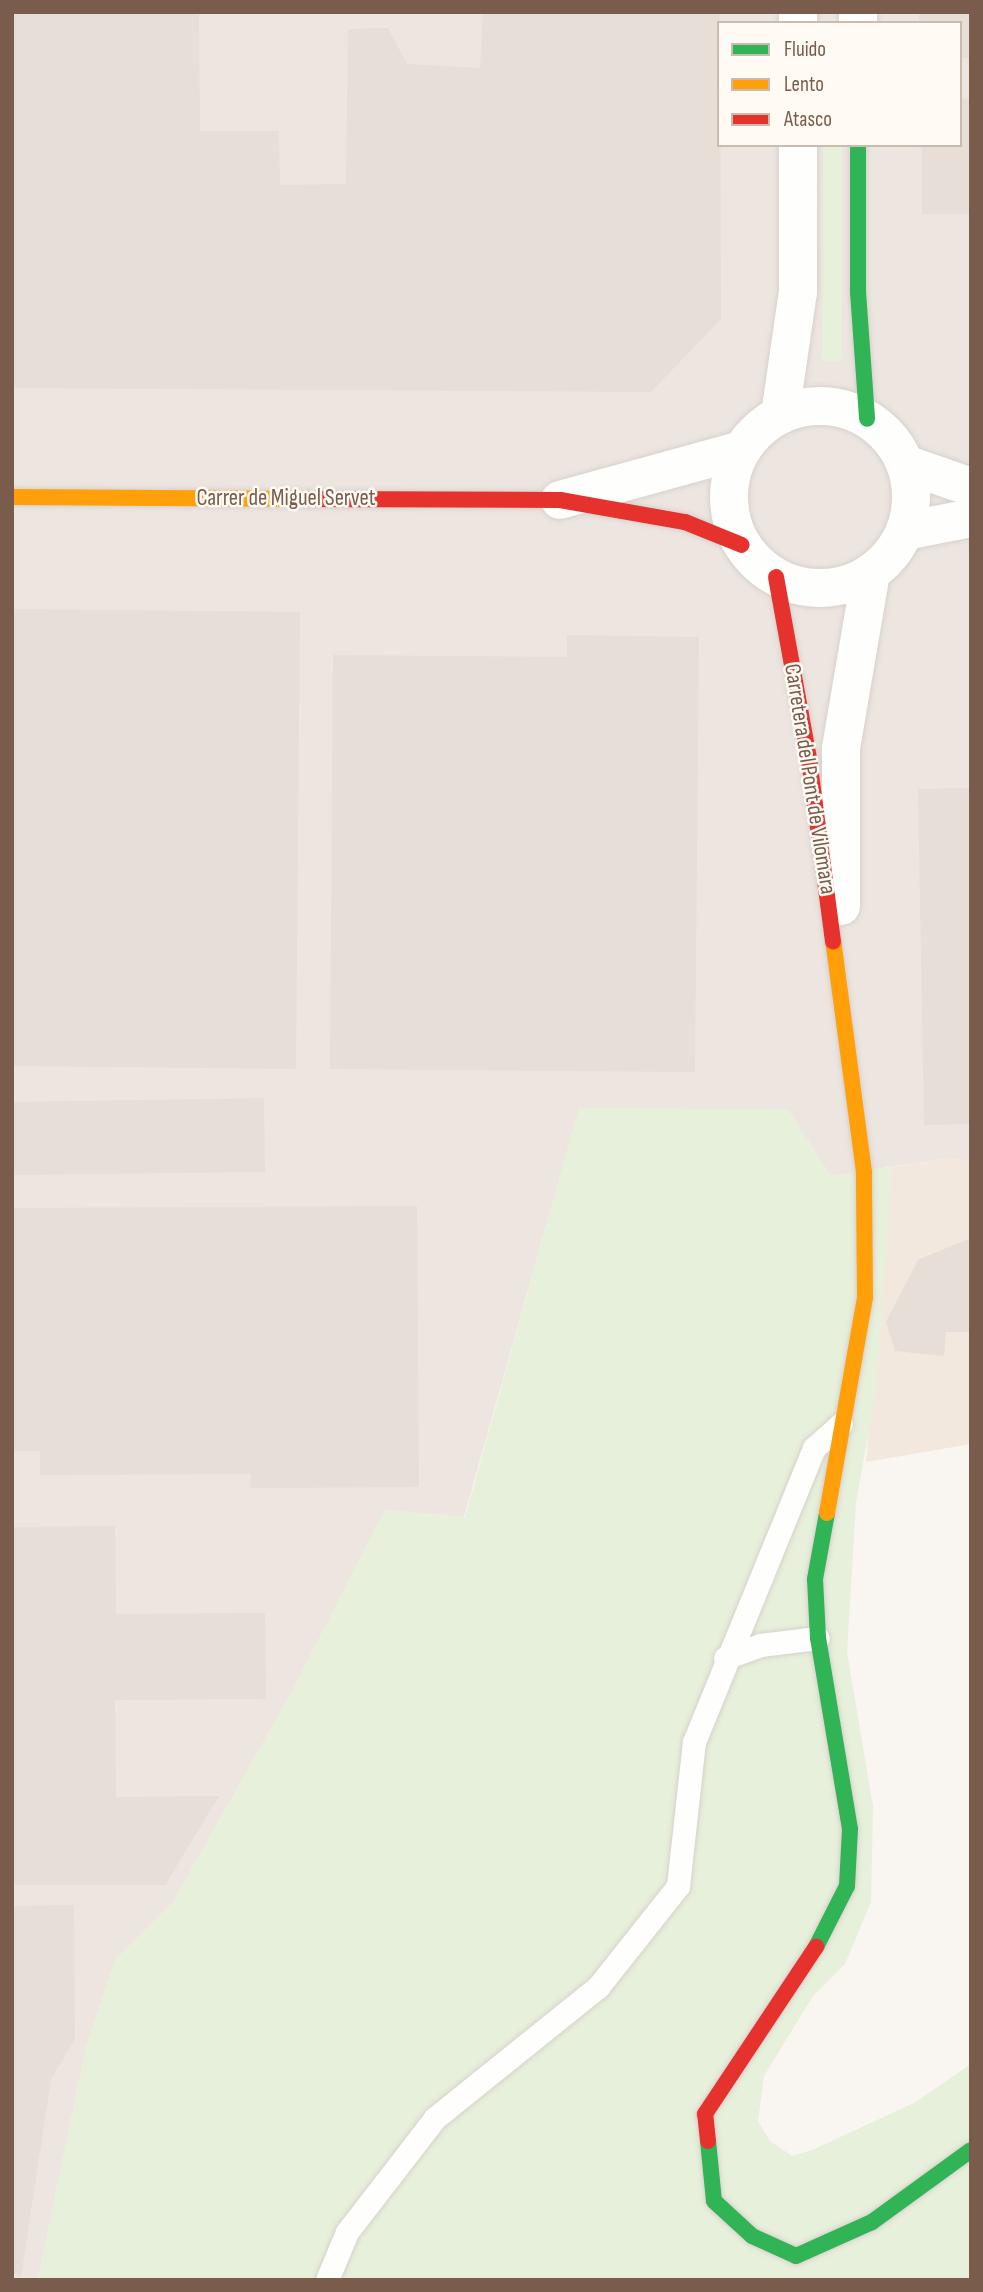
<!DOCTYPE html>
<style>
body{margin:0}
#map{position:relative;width:983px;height:2292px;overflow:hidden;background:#f9f5f0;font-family:"Sofia Sans Condensed",sans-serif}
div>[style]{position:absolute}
.residential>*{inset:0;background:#f2e8de}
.industrial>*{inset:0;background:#ede5e0}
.green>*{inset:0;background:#e7f0db}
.building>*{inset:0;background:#e6ded7}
.roads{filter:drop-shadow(0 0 2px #d7d1cb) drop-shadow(0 0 2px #d7d1cb)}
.lane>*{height:23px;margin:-11.5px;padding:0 11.5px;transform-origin:11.5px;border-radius:11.5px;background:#fefefd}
.street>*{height:38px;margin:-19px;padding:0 19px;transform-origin:19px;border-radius:19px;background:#fefefd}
.street>.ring{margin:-19px;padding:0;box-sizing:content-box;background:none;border:38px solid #fefefd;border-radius:50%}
.fast>*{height:16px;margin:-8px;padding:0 8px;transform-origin:8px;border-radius:8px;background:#30b455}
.slow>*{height:16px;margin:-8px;padding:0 8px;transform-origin:8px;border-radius:8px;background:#ff9f0a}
.jam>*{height:16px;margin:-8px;padding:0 8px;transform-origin:8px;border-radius:8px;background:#e5322d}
span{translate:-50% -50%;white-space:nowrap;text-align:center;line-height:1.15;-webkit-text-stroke:5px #fffaf3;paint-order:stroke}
.street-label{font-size:23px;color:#7a5c4d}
.frame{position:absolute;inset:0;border:14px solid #7a5c4d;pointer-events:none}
.legend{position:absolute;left:717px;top:21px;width:245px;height:126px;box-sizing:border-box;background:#fffaf3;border:2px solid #cabbb1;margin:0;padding:9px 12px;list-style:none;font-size:21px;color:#7a5c4d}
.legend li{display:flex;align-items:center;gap:14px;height:35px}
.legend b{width:35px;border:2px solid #cabbb1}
</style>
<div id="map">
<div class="residential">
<div style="clip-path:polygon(948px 1158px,971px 1161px,971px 1444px,866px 1462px,892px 1167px)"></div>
</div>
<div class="industrial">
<div style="clip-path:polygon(evenodd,12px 12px,971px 12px,971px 1161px,948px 1158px,831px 1176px,787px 1109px,579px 1109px,464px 1517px,385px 1510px,293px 1690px,172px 1904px,115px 1961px,86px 2048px,38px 2280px,12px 2280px,12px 12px,719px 23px,960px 23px,960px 145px,719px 145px,719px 23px)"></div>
</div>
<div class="green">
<div style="clip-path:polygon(823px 145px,842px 145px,842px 361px,822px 361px)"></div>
<div style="clip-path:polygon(579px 1108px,787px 1109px,831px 1176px,892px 1167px,876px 1392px,856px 1502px,847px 1653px,873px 1806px,871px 1902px,845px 1964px,813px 1996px,764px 2076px,758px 2121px,770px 2141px,792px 2156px,812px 2150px,914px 2103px,971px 2064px,971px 2280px,38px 2280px,86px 2048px,115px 1961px,172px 1904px,293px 1690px,385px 1510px,465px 1517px)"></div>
</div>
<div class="building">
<div style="clip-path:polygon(12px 12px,199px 12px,200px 131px,279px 131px,280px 185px,346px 184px,348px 29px,388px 28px,407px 64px,480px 68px,483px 12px,720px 12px,721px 319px,651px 392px,12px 388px)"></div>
<div style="clip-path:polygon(919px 12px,971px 12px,971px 58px,960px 58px,960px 23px,919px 23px)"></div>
<div style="clip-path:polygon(960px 98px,971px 99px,971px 214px,922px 214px,922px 145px,960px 145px)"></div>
<div style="clip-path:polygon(12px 609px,300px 612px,296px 1069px,12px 1066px)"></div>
<div style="clip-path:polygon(567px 635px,699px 637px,695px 1072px,330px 1069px,333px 655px,567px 657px)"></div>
<div style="clip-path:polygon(971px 788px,971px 1124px,924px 1125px,918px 789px)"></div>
<div style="clip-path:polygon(264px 1098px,265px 1172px,12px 1175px,12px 1102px)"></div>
<div style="clip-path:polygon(417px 1206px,419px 1487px,250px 1488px,251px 1474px,40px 1475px,40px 1451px,12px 1451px,12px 1208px)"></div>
<div style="clip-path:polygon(971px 1238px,971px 1332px,946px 1332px,944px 1356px,895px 1351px,886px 1322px,918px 1260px)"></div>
<div style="clip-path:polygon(115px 1526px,116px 1614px,265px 1613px,266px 1699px,115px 1700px,116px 1797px,219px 1796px,165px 1885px,12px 1885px,12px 1527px)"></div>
<div style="clip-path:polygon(74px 1905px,75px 2039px,51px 2079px,21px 2277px,12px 2273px,12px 1906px)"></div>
</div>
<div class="roads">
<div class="lane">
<div style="left:725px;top:1658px;width:37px;rotate:-20deg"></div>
<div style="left:760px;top:1645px;width:58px;rotate:-6.9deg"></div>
<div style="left:327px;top:2280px;width:52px;rotate:-67.4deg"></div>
<div style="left:347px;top:2232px;width:144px;rotate:-52.3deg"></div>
<div style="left:435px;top:2118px;width:209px;rotate:-38.8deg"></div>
<div style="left:598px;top:1987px;width:129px;rotate:-51.6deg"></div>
<div style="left:678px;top:1886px;width:145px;rotate:-83.7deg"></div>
<div style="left:694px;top:1742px;width:318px;rotate:-67.8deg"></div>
<div style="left:814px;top:1448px;width:36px;rotate:-42deg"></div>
</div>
<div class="street">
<div style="left:798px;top:23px;width:11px;rotate:-90deg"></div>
<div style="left:858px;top:23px;width:11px;rotate:-90deg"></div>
<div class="ring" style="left:729px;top:406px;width:144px;height:144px"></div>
<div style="left:780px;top:415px;width:124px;rotate:-81.7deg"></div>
<div style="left:798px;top:292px;width:147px;rotate:-90deg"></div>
<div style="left:905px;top:464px;width:70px;rotate:19.2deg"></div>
<div style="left:560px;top:500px;width:188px;rotate:-15.4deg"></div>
<div style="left:905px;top:531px;width:67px;rotate:-11.1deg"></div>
<div style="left:841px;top:906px;width:158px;rotate:-90deg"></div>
<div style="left:841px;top:748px;width:178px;rotate:-80.3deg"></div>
</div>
<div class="fast">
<div style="left:858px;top:145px;width:147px;rotate:90deg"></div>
<div style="left:858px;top:292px;width:127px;rotate:85.9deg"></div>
<div style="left:816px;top:1947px;width:68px;rotate:-63.1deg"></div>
<div style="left:847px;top:1886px;width:57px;rotate:-87deg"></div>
<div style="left:850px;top:1829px;width:194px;rotate:-99.5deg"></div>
<div style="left:818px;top:1638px;width:59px;rotate:-92.9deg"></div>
<div style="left:815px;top:1579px;width:67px;rotate:-79.7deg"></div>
<div style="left:708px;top:2141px;width:60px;rotate:84.3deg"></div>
<div style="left:714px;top:2201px;width:52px;rotate:42.6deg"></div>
<div style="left:752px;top:2236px;width:48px;rotate:24.4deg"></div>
<div style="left:796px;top:2256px;width:83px;rotate:-24.1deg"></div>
<div style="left:872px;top:2222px;width:122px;rotate:-36deg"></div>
</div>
<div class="slow">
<div style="left:12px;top:497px;width:297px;rotate:0.4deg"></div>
<div style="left:827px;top:1513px;width:219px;rotate:-80deg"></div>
<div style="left:865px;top:1297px;width:125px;rotate:-90.5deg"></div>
<div style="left:864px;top:1172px;width:233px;rotate:-97.6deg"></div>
</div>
<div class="jam">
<div style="left:309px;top:499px;width:251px;rotate:0.2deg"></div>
<div style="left:560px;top:500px;width:127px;rotate:10deg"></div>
<div style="left:685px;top:522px;width:61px;rotate:22deg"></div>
<div style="left:776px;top:577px;width:185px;rotate:79.7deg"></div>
<div style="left:809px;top:759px;width:184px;rotate:82.5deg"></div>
<div style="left:708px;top:2141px;width:27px;rotate:-96deg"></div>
<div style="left:705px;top:2114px;width:201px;rotate:-56.4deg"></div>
</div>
</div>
<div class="street-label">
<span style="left:286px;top:498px">Carrer de Miguel Servet</span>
<span style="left:810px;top:779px;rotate:81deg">Carretera del Pont de Vilomara</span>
</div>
<div class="frame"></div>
<ul class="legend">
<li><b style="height:9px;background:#30b455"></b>Fluido</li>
<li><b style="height:9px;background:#ff9f0a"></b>Lento</li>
<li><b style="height:9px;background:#e5322d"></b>Atasco</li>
</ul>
</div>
